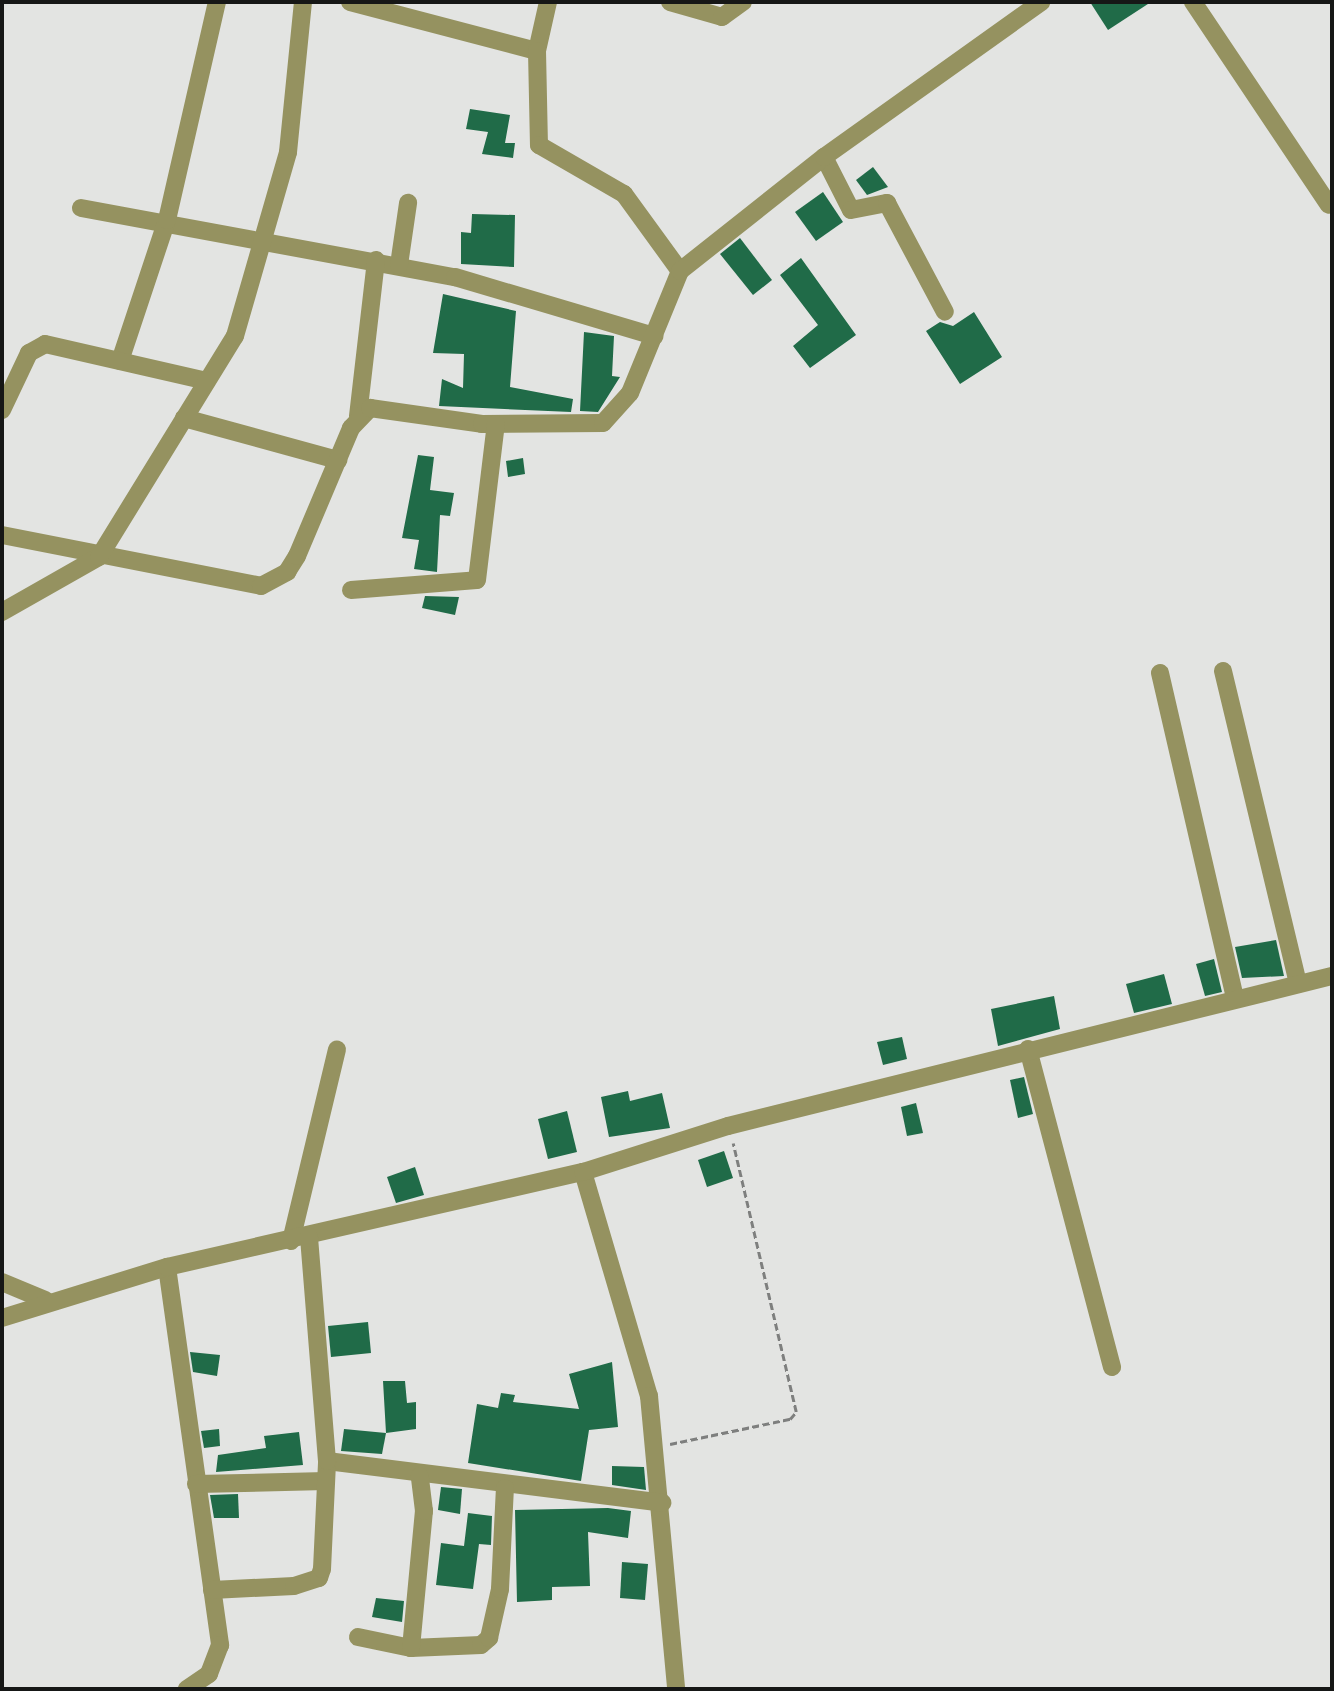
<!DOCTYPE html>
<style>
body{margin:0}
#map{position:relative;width:1334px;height:1691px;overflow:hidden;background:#e3e4e2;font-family:"IBM Plex Sans",sans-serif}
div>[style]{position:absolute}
.building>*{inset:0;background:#206b48}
.path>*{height:2.5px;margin-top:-1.25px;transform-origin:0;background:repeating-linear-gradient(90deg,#7e7f7e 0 7px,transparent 0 10.5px)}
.minor>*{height:18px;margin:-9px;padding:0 9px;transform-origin:9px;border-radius:9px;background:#959260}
span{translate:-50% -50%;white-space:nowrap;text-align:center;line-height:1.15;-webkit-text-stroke:7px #fff;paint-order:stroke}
.frame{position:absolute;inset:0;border:4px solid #161716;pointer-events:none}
</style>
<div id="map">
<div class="building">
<div style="clip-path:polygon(1090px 2px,1151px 2px,1108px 30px)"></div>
<div style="clip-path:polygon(470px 109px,510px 115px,505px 143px,515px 143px,513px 158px,482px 154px,488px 132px,466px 129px)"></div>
<div style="clip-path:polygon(873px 167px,888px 187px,867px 195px,856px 180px)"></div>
<div style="clip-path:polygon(823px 192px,843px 222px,816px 241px,795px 212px)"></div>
<div style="clip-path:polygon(472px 214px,515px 215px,514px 267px,461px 264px,461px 232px,471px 233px)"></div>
<div style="clip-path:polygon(740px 238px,772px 280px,753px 295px,720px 254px)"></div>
<div style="clip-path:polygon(801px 258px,856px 335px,810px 368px,793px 346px,818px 325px,780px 275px)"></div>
<div style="clip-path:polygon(443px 294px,516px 311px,510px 387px,573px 399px,571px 412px,439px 406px,442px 379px,463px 388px,464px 354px,433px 353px)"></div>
<div style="clip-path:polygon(974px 312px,1002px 357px,960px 384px,926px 331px,940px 322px,953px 326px)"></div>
<div style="clip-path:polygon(584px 332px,614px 336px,612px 376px,620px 377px,598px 412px,580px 411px)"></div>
<div style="clip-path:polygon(418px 455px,434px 457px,430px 490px,454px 493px,450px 516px,440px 515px,437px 572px,414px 569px,419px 540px,402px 538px)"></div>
<div style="clip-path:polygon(523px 458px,525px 474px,508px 477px,506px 461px)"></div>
<div style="clip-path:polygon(425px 596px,459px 597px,455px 615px,422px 608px)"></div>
<div style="clip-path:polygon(1276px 940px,1284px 976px,1242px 978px,1235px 947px)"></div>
<div style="clip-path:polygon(1214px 959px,1222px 992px,1205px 996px,1196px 964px)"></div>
<div style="clip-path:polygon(1164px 974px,1172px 1004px,1134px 1013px,1126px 984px)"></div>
<div style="clip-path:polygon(1054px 996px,1060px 1029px,998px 1046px,991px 1009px)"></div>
<div style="clip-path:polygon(902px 1037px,907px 1059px,883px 1065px,877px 1042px)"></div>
<div style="clip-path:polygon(1024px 1077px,1033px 1114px,1018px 1118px,1010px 1080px)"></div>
<div style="clip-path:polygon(628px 1091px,630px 1101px,662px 1093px,670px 1128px,609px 1137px,601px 1097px)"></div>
<div style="clip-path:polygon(916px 1103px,923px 1133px,907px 1136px,901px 1107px)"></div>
<div style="clip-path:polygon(567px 1111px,577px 1152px,548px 1159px,538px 1119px)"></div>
<div style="clip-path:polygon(724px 1151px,733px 1178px,707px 1187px,698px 1160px)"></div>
<div style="clip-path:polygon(415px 1167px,424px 1195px,396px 1203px,387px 1177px)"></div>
<div style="clip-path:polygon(368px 1322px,371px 1353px,331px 1357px,328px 1326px)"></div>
<div style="clip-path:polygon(190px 1352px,220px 1355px,217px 1376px,193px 1372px)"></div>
<div style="clip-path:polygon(612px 1362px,618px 1427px,589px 1430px,581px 1481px,468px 1463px,477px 1404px,498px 1408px,501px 1393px,515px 1395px,513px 1402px,579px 1409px,569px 1374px)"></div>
<div style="clip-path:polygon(383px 1381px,405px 1381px,407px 1403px,416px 1402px,416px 1429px,386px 1433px)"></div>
<div style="clip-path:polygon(219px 1429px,220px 1446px,204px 1448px,201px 1431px)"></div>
<div style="clip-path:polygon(344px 1429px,386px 1433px,382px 1454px,341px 1451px)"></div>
<div style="clip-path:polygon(299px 1432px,303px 1465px,216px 1472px,218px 1455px,266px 1448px,264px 1436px)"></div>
<div style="clip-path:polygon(612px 1466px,644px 1467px,646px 1490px,612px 1485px)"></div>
<div style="clip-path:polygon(441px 1487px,462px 1489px,460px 1514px,438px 1510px)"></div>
<div style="clip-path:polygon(238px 1494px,239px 1518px,214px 1518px,210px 1495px)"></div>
<div style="clip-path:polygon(608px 1508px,631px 1511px,628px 1538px,588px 1532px,590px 1586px,552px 1587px,552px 1600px,517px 1602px,515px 1510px)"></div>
<div style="clip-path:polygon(468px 1513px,492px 1516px,491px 1545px,479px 1544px,473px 1589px,436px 1585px,441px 1543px,464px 1546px)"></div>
<div style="clip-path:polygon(622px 1562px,648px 1564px,645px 1600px,620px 1598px)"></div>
<div style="clip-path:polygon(376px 1598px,404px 1601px,402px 1622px,372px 1617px)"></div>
</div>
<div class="path">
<div style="left:670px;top:1444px;width:123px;rotate:-11.8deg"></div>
<div style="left:790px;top:1419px;width:9px;rotate:-49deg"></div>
<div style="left:796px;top:1412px;width:276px;rotate:-103.2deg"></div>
</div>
<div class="minor">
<div style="left:350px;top:2px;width:193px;rotate:14.7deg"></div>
<div style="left:548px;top:2px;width:50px;rotate:102.7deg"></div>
<div style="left:537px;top:51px;width:94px;rotate:88.8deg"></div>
<div style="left:539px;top:145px;width:98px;rotate:30deg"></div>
<div style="left:624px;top:194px;width:95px;rotate:54deg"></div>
<div style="left:670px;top:2px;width:54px;rotate:16.1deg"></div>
<div style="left:722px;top:17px;width:26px;rotate:-36deg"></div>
<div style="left:1193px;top:2px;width:244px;rotate:56.2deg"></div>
<div style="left:824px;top:157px;width:59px;rotate:63deg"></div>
<div style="left:851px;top:210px;width:37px;rotate:-11deg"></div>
<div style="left:887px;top:203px;width:123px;rotate:62deg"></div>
<div style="left:81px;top:208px;width:380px;rotate:10.5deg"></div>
<div style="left:455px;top:277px;width:208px;rotate:16.5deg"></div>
<div style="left:399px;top:265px;width:63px;rotate:-81.7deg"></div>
<div style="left:120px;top:361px;width:149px;rotate:-71.6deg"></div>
<div style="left:167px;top:220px;width:224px;rotate:-77.1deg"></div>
<div style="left:2px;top:410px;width:63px;rotate:-64.7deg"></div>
<div style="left:29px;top:353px;width:18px;rotate:-29deg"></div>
<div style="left:45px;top:344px;width:166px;rotate:12.9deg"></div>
<div style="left:358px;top:416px;width:157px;rotate:-83.4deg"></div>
<div style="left:184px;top:418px;width:160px;rotate:15.3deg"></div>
<div style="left:2px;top:535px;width:264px;rotate:11.1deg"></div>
<div style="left:261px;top:586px;width:30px;rotate:-28deg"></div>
<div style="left:287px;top:572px;width:19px;rotate:-58deg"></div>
<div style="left:297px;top:556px;width:139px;rotate:-67.1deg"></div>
<div style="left:351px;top:428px;width:28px;rotate:-46deg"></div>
<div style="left:370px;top:408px;width:113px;rotate:8.1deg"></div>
<div style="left:482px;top:424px;width:121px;rotate:-0.5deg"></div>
<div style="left:603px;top:423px;width:40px;rotate:-48deg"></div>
<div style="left:630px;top:393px;width:132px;rotate:-67.7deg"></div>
<div style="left:680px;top:271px;width:184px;rotate:-38.4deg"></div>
<div style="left:824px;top:157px;width:267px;rotate:-35.5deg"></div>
<div style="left:351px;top:590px;width:126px;rotate:-4.5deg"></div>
<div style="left:477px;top:580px;width:157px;rotate:-83.1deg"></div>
<div style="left:2px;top:612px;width:112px;rotate:-29.6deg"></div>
<div style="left:99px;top:557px;width:259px;rotate:-58.4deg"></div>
<div style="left:235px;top:336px;width:191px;rotate:-73.9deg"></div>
<div style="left:288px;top:152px;width:151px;rotate:-84.3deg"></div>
<div style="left:1223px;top:671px;width:322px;rotate:76.5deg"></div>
<div style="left:1160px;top:673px;width:334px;rotate:77deg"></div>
<div style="left:1028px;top:1049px;width:329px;rotate:75.2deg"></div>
<div style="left:583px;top:1172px;width:234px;rotate:73.6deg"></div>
<div style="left:649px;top:1396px;width:294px;rotate:84.7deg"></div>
<div style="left:291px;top:1241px;width:197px;rotate:-76.5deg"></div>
<div style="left:167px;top:1267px;width:382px;rotate:82deg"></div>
<div style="left:220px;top:1645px;width:31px;rotate:111deg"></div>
<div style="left:209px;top:1674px;width:27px;rotate:146deg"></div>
<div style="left:2px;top:1282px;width:47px;rotate:22.7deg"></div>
<div style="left:2px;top:1318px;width:173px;rotate:-17.2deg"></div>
<div style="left:167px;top:1267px;width:427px;rotate:-12.9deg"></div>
<div style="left:583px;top:1172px;width:152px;rotate:-17.6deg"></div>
<div style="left:728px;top:1126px;width:622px;rotate:-13.95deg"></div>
<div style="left:327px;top:1461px;width:338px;rotate:7.1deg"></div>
<div style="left:196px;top:1484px;width:130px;rotate:-1.3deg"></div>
<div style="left:212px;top:1590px;width:82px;rotate:-2.8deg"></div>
<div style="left:294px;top:1586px;width:26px;rotate:-18deg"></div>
<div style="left:319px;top:1578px;width:9px;rotate:-72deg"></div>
<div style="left:322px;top:1569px;width:108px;rotate:-87.3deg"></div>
<div style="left:327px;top:1461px;width:225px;rotate:-94.6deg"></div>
<div style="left:358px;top:1637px;width:54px;rotate:11.7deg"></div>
<div style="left:411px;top:1648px;width:70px;rotate:-2.5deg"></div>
<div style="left:481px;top:1645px;width:11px;rotate:-41deg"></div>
<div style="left:489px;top:1638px;width:50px;rotate:-77.3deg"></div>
<div style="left:500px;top:1589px;width:101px;rotate:-87.2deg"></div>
<div style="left:411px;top:1648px;width:138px;rotate:-84.6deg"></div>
<div style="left:424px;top:1511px;width:35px;rotate:-97deg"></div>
</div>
<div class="frame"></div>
</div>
